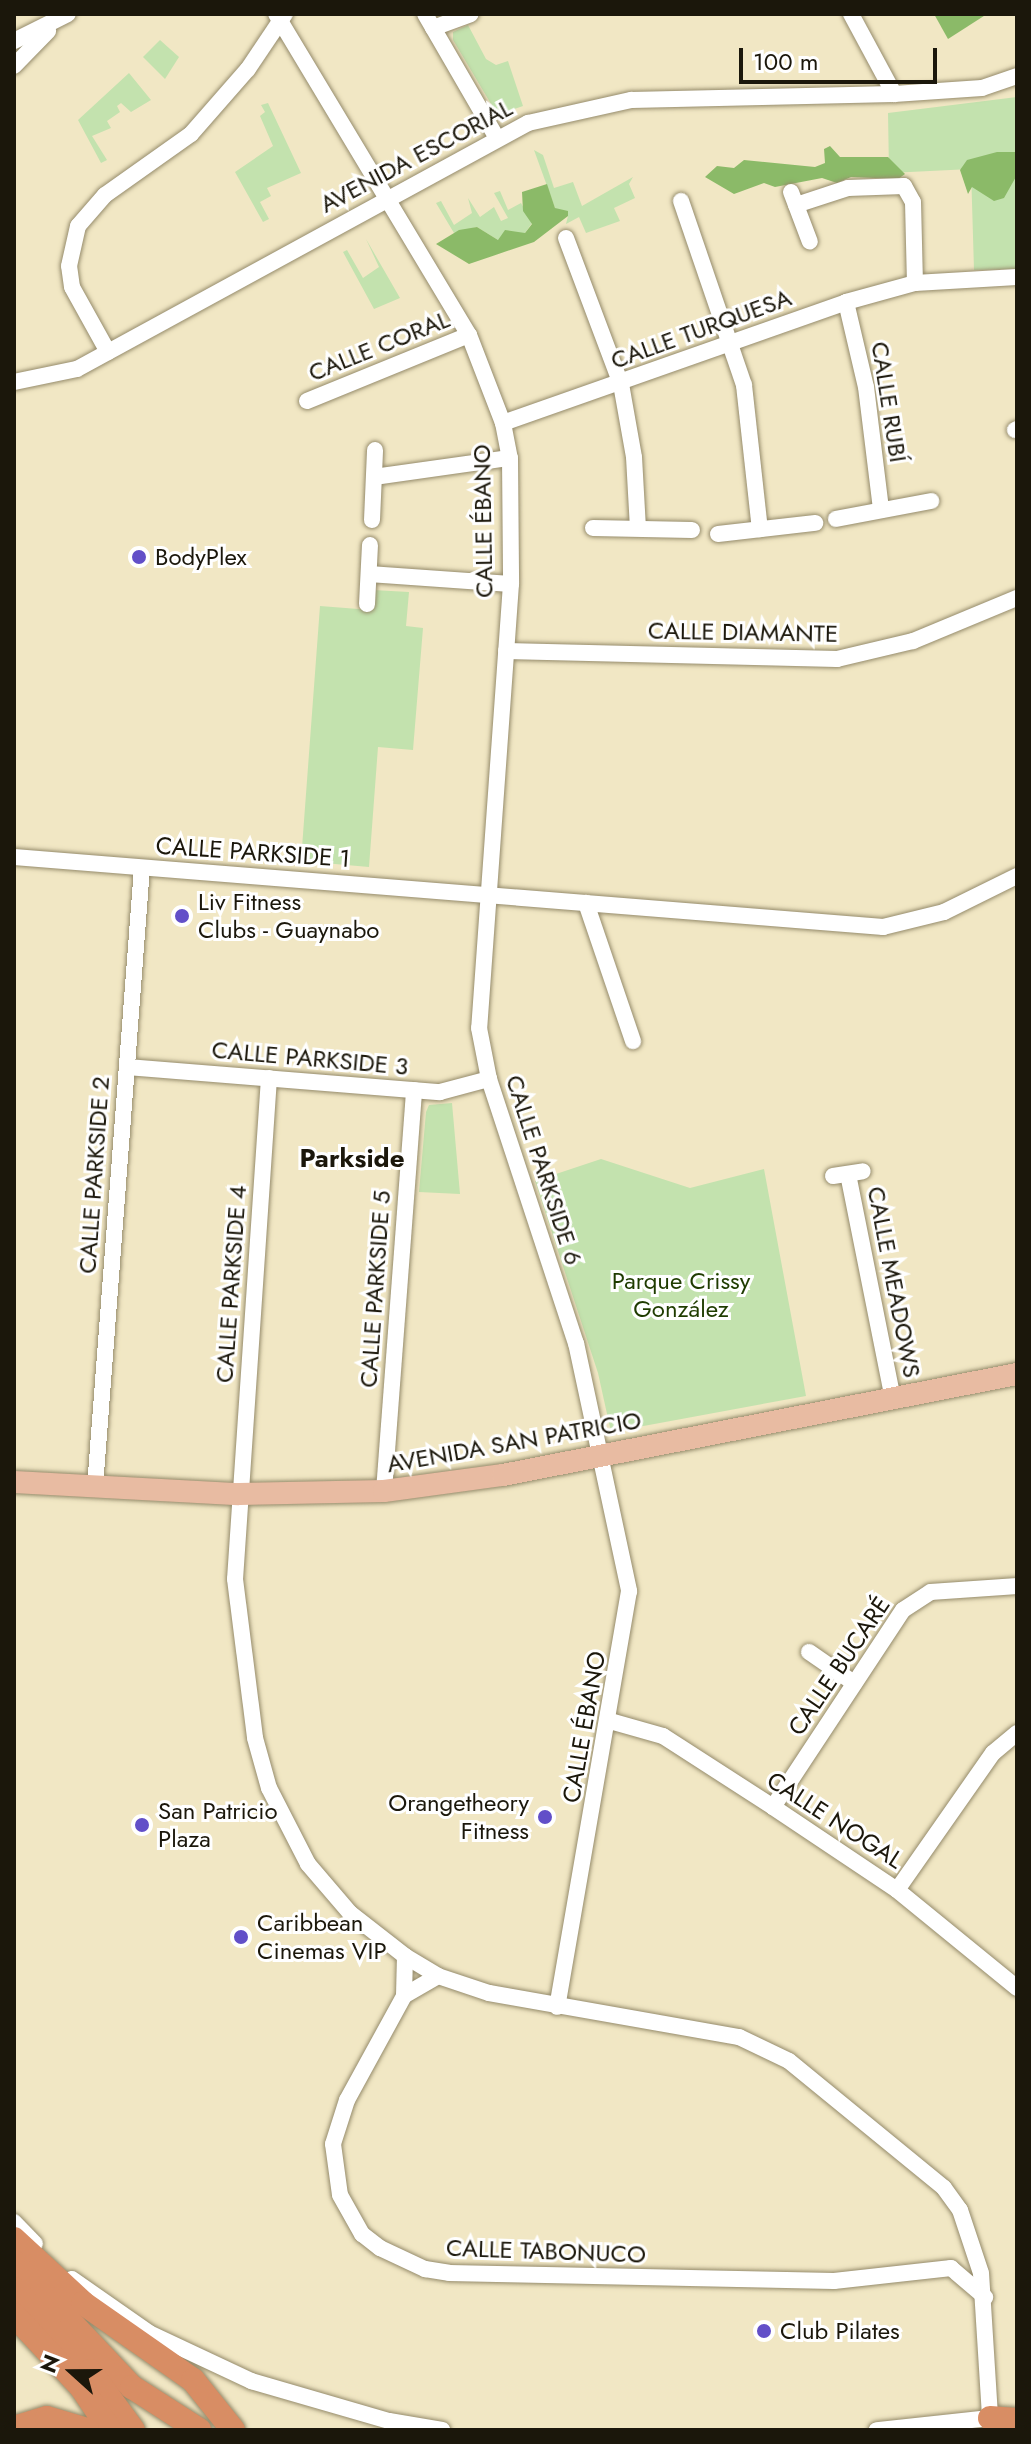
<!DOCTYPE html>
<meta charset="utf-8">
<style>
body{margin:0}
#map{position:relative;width:1031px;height:2444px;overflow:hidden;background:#f1e7c4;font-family:Jost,sans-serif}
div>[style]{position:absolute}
.green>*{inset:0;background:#c3e2ae}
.forest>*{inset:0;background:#8bba68}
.roads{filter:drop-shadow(0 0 2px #958b6b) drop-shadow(0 0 2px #958b6b)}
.minor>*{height:16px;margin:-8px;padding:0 8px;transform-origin:8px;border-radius:8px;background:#fff}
.major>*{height:22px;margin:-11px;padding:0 11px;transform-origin:11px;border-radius:11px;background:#e8bba2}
.highway>*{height:24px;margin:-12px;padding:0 12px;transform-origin:12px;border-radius:12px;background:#d88d64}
.dots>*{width:22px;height:22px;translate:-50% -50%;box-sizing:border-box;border:4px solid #fff;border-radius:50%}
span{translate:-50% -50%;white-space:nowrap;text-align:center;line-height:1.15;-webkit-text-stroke:6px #fff;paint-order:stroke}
.street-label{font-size:24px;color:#1b170b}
.poi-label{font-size:24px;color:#1b170b}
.left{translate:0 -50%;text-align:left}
.right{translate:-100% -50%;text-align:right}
.park-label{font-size:24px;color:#1f3c00}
.neighbourhood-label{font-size:26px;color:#1b170b;font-weight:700}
.frame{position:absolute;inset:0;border:16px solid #1b170b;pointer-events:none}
.north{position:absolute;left:32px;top:2332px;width:80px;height:80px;-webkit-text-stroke:6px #fff;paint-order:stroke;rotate:291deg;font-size:22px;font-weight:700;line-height:32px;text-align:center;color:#1b170b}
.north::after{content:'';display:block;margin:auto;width:28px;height:36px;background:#1b170b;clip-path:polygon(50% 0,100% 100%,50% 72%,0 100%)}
.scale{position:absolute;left:739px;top:48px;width:198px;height:36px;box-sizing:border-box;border:4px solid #1b170b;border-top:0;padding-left:10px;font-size:24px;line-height:28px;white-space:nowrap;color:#1b170b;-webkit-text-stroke:6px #fff;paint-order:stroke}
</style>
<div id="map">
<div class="green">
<div style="clip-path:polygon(468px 25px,486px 59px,496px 65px,508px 61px,523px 106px,503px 113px,494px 109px,453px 40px,453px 32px)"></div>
<div style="clip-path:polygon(160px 40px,179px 57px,165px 79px,143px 57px)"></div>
<div style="clip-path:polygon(129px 73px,151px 100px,131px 112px,121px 103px,117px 106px,120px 112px,107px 121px,111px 128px,92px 136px,107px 160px,101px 163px,78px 120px)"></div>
<div style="clip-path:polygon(1017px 97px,1017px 269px,974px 270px,971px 169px,889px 173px,888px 113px)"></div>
<div style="clip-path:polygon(268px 103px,301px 173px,267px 188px,271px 196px,260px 202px,269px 219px,263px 222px,235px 172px,273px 146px,260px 116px,265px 112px,261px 105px)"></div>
<div style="clip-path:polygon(534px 150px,543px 155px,554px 188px,573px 182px,582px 206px,633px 177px,629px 184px,635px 198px,614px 208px,620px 221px,586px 233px,579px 217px,566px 224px,568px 216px,555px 208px)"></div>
<div style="clip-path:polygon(500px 191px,508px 210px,521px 203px,532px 223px,525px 233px,498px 240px,477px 227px,454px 233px,436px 203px,441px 201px,454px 225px,472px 213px,468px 198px,480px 217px,494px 207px,501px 221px,508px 218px,494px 193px)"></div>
<div style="clip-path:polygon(366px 239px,400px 298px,374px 309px,343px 252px,347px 250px,363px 278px,379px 267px)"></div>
<div style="clip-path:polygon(373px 590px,409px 592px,406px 626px,423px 628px,413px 750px,378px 747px,369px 867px,301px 861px,320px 606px,371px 610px)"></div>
<div style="clip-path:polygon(452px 1103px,460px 1194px,419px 1192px,426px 1112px,429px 1105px)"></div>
<div style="clip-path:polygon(601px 1159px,690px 1188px,764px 1169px,806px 1396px,611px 1432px,598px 1373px,535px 1181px)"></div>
</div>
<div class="forest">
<div style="clip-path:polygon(934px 14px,987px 14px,948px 39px)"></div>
<div style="clip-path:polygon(830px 146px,840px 157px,888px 157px,905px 174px,898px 179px,851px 177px,837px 183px,822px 178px,775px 187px,764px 183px,734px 194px,705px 177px,717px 166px,734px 168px,744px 160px,815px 167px,825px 163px,824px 149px)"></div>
<div style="clip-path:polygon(997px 152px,1017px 152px,1017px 175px,1004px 198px,994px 201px,972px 187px,968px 194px,960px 170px,967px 160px)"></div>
<div style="clip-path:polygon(547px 184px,555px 208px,568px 211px,568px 216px,534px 242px,469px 264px,436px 244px,459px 230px,477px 227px,498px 240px,505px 230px,525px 233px,532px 224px,523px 211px,522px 192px)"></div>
</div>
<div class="roads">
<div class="minor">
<div style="left:276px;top:14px;width:375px;rotate:59deg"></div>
<div style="left:469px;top:335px;width:94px;rotate:68.9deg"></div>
<div style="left:503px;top:423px;width:36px;rotate:79deg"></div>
<div style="left:510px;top:458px;width:126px;rotate:89.5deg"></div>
<div style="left:511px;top:584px;width:445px;rotate:94.1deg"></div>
<div style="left:479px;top:1028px;width:52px;rotate:78.9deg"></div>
<div style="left:489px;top:1079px;width:278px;rotate:71.8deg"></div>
<div style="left:576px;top:1343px;width:254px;rotate:77.9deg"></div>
<div style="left:629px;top:1591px;width:422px;rotate:99.8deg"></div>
<div style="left:425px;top:14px;width:143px;rotate:59.9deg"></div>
<div style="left:851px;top:14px;width:91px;rotate:61.7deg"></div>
<div style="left:433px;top:28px;width:40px;rotate:-20.2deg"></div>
<div style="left:14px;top:41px;width:60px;rotate:-26.6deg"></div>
<div style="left:14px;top:66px;width:49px;rotate:-45.8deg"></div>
<div style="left:791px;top:192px;width:53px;rotate:69.2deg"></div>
<div style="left:681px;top:201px;width:194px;rotate:71.1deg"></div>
<div style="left:744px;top:385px;width:145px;rotate:83.7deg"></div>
<div style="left:796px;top:205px;width:55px;rotate:-18.1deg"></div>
<div style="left:848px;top:188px;width:56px;rotate:-2deg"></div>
<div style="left:904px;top:186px;width:18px;rotate:61deg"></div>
<div style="left:913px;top:202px;width:81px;rotate:88.6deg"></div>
<div style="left:566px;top:238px;width:156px;rotate:69.4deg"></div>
<div style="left:621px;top:384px;width:74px;rotate:79.9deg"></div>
<div style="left:634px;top:457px;width:71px;rotate:86.8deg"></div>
<div style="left:846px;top:302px;width:87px;rotate:76.8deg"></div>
<div style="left:866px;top:387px;width:124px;rotate:83deg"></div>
<div style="left:108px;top:352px;width:74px;rotate:-119deg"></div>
<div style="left:72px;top:287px;width:21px;rotate:-98deg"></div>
<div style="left:69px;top:266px;width:41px;rotate:-77.3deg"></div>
<div style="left:78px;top:226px;width:41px;rotate:-48.9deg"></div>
<div style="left:105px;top:195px;width:105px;rotate:-35.3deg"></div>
<div style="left:191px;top:134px;width:86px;rotate:-48.8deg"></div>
<div style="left:248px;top:69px;width:66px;rotate:-56.1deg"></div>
<div style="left:14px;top:382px;width:64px;rotate:-11.7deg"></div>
<div style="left:77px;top:369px;width:514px;rotate:-28.61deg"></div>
<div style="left:528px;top:123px;width:106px;rotate:-12.6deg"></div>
<div style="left:631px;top:100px;width:263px;rotate:-1.3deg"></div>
<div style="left:894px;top:94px;width:88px;rotate:-3.9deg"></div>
<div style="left:982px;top:88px;width:37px;rotate:-19deg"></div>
<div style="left:307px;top:401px;width:175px;rotate:-22.2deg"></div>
<div style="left:503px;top:423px;width:364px;rotate:-19.4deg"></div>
<div style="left:846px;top:302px;width:72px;rotate:-15.4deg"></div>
<div style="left:915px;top:283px;width:102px;rotate:-3.4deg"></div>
<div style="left:1015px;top:430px;width:2px;rotate:-27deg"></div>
<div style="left:374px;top:477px;width:137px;rotate:-8deg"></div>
<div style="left:836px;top:519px;width:97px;rotate:-10.7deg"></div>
<div style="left:372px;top:520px;width:70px;rotate:-87.5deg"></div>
<div style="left:593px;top:528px;width:99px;rotate:1.2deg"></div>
<div style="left:718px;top:534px;width:98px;rotate:-6.5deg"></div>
<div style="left:369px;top:574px;width:142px;rotate:4deg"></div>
<div style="left:367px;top:604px;width:59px;rotate:-87.1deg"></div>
<div style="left:506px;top:651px;width:331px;rotate:1.4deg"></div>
<div style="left:837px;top:659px;width:78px;rotate:-13.3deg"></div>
<div style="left:913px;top:641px;width:113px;rotate:-22.5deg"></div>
<div style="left:14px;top:857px;width:872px;rotate:4.61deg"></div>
<div style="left:883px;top:927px;width:63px;rotate:-13.8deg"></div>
<div style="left:944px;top:912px;width:81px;rotate:-26.3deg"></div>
<div style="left:586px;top:903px;width:146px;rotate:71.2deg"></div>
<div style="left:127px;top:1067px;width:314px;rotate:4.6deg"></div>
<div style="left:440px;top:1092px;width:51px;rotate:-14.9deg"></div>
<div style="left:269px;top:1078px;width:502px;rotate:93.88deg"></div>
<div style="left:235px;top:1579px;width:160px;rotate:82.8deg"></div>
<div style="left:255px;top:1738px;width:52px;rotate:74.4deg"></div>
<div style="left:269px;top:1788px;width:85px;rotate:62.8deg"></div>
<div style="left:308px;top:1864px;width:65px;rotate:49.4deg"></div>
<div style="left:350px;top:1913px;width:70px;rotate:38deg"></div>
<div style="left:405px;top:1956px;width:39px;rotate:31deg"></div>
<div style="left:438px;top:1976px;width:54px;rotate:18.4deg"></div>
<div style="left:489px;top:1993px;width:254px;rotate:10deg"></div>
<div style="left:739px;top:2037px;width:55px;rotate:25.6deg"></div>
<div style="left:789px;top:2061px;width:200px;rotate:39.3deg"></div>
<div style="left:944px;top:2188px;width:27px;rotate:54deg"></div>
<div style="left:960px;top:2210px;width:66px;rotate:71.6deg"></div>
<div style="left:981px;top:2273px;width:145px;rotate:86.4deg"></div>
<div style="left:990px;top:2418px;width:114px;rotate:173.9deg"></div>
<div style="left:848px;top:1174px;width:229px;rotate:78.7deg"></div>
<div style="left:833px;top:1176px;width:30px;rotate:-9deg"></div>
<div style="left:95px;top:1487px;width:621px;rotate:-85.66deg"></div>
<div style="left:384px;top:1491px;width:402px;rotate:-85.7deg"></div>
<div style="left:809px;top:1652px;width:55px;rotate:34.6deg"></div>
<div style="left:610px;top:1721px;width:55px;rotate:15.8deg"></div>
<div style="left:663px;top:1736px;width:131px;rotate:32.8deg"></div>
<div style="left:773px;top:1807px;width:149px;rotate:33.8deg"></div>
<div style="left:897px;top:1890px;width:155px;rotate:39.2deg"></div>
<div style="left:773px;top:1807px;width:236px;rotate:-56.6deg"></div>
<div style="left:903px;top:1610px;width:33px;rotate:-33deg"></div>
<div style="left:931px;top:1592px;width:86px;rotate:-4deg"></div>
<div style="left:897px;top:1890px;width:167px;rotate:-55deg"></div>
<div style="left:993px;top:1753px;width:31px;rotate:-40deg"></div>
<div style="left:438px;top:1976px;width:39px;rotate:150deg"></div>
<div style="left:404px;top:1996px;width:119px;rotate:118.7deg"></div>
<div style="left:347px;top:2100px;width:46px;rotate:107.7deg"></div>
<div style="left:333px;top:2144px;width:51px;rotate:82.2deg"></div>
<div style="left:340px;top:2195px;width:45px;rotate:60.6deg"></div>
<div style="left:362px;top:2234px;width:23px;rotate:38deg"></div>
<div style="left:380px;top:2248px;width:50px;rotate:25deg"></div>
<div style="left:425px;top:2269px;width:24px;rotate:9deg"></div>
<div style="left:449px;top:2273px;width:385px;rotate:1.2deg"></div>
<div style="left:834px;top:2281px;width:118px;rotate:-6.3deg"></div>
<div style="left:951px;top:2268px;width:45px;rotate:40.5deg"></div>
<div style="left:404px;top:1996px;width:40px;rotate:-88.6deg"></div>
<div style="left:14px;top:2222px;width:30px;rotate:46deg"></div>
<div style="left:72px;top:2279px;width:94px;rotate:35deg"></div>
<div style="left:149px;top:2333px;width:113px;rotate:25.2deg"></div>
<div style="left:251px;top:2381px;width:144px;rotate:16.2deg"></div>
<div style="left:389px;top:2421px;width:54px;rotate:9.6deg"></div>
</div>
<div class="major">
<div style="left:14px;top:1482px;width:225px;rotate:3.1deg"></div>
<div style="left:239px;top:1494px;width:145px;rotate:-1.2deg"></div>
<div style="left:384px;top:1491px;width:120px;rotate:-7.7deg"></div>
<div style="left:503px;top:1475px;width:524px;rotate:-11.12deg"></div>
</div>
<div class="highway">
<div style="left:14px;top:2239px;width:94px;rotate:42.8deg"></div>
<div style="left:83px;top:2303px;width:134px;rotate:35deg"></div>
<div style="left:193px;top:2380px;width:64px;rotate:51.3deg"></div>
<div style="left:14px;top:2262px;width:172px;rotate:46.7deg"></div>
<div style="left:132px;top:2387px;width:80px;rotate:32.7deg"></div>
<div style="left:14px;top:2289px;width:112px;rotate:47.2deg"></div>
<div style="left:90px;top:2371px;width:73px;rotate:53.9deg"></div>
<div style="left:14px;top:2315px;width:100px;rotate:47deg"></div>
<div style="left:82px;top:2388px;width:50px;rotate:56.3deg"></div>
<div style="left:990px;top:2418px;width:27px;rotate:4deg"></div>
<div style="left:14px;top:2428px;width:34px;rotate:-17deg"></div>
<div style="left:47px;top:2418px;width:42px;rotate:16.7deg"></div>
</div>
</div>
<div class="dots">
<div style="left:139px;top:557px;background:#624fc8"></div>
<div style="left:182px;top:916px;background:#624fc8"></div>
<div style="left:545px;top:1817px;background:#624fc8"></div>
<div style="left:142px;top:1825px;background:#624fc8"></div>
<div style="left:241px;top:1937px;background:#624fc8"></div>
<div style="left:764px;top:2331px;background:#624fc8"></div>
</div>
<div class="street-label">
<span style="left:416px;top:156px;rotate:-28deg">AVENIDA ESCORIAL</span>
<span style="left:701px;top:329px;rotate:-20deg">CALLE TURQUESA</span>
<span style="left:379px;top:346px;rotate:-22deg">CALLE CORAL</span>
<span style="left:889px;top:402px;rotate:81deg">CALLE RUBÍ</span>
<span style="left:483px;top:521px;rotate:-91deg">CALLE ÉBANO</span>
<span style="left:743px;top:632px;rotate:1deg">CALLE DIAMANTE</span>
<span style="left:253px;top:852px;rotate:4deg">CALLE PARKSIDE 1</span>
<span style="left:310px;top:1058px;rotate:5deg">CALLE PARKSIDE 3</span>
<span style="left:544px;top:1170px;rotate:72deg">CALLE PARKSIDE 6</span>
<span style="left:94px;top:1175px;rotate:-86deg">CALLE PARKSIDE 2</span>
<span style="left:894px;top:1282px;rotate:79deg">CALLE MEADOWS</span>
<span style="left:231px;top:1284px;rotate:-86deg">CALLE PARKSIDE 4</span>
<span style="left:375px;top:1289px;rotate:-86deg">CALLE PARKSIDE 5</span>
<span style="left:514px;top:1442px;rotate:-10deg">AVENIDA SAN PATRICIO</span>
<span style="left:839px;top:1666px;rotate:-56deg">CALLE BUCARÉ</span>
<span style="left:584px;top:1727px;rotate:-80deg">CALLE ÉBANO</span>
<span style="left:835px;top:1820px;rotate:33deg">CALLE NOGAL</span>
<span style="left:546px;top:2251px;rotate:2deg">CALLE TABONUCO</span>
</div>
<div class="poi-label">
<span class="left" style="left:155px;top:557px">BodyPlex</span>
<span class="left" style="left:198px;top:916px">Liv Fitness<br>Clubs - Guaynabo</span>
<span class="right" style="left:529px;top:1817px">Orangetheory<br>Fitness</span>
<span class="left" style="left:158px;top:1825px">San Patricio<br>Plaza</span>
<span class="left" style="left:257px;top:1937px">Caribbean<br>Cinemas VIP</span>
<span class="left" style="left:780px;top:2331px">Club Pilates</span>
</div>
<div class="park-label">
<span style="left:681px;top:1295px">Parque Crissy<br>González</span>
</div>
<div class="neighbourhood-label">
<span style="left:352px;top:1159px">Parkside</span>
</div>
<div class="frame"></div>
<div class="north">N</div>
<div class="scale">100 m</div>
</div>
